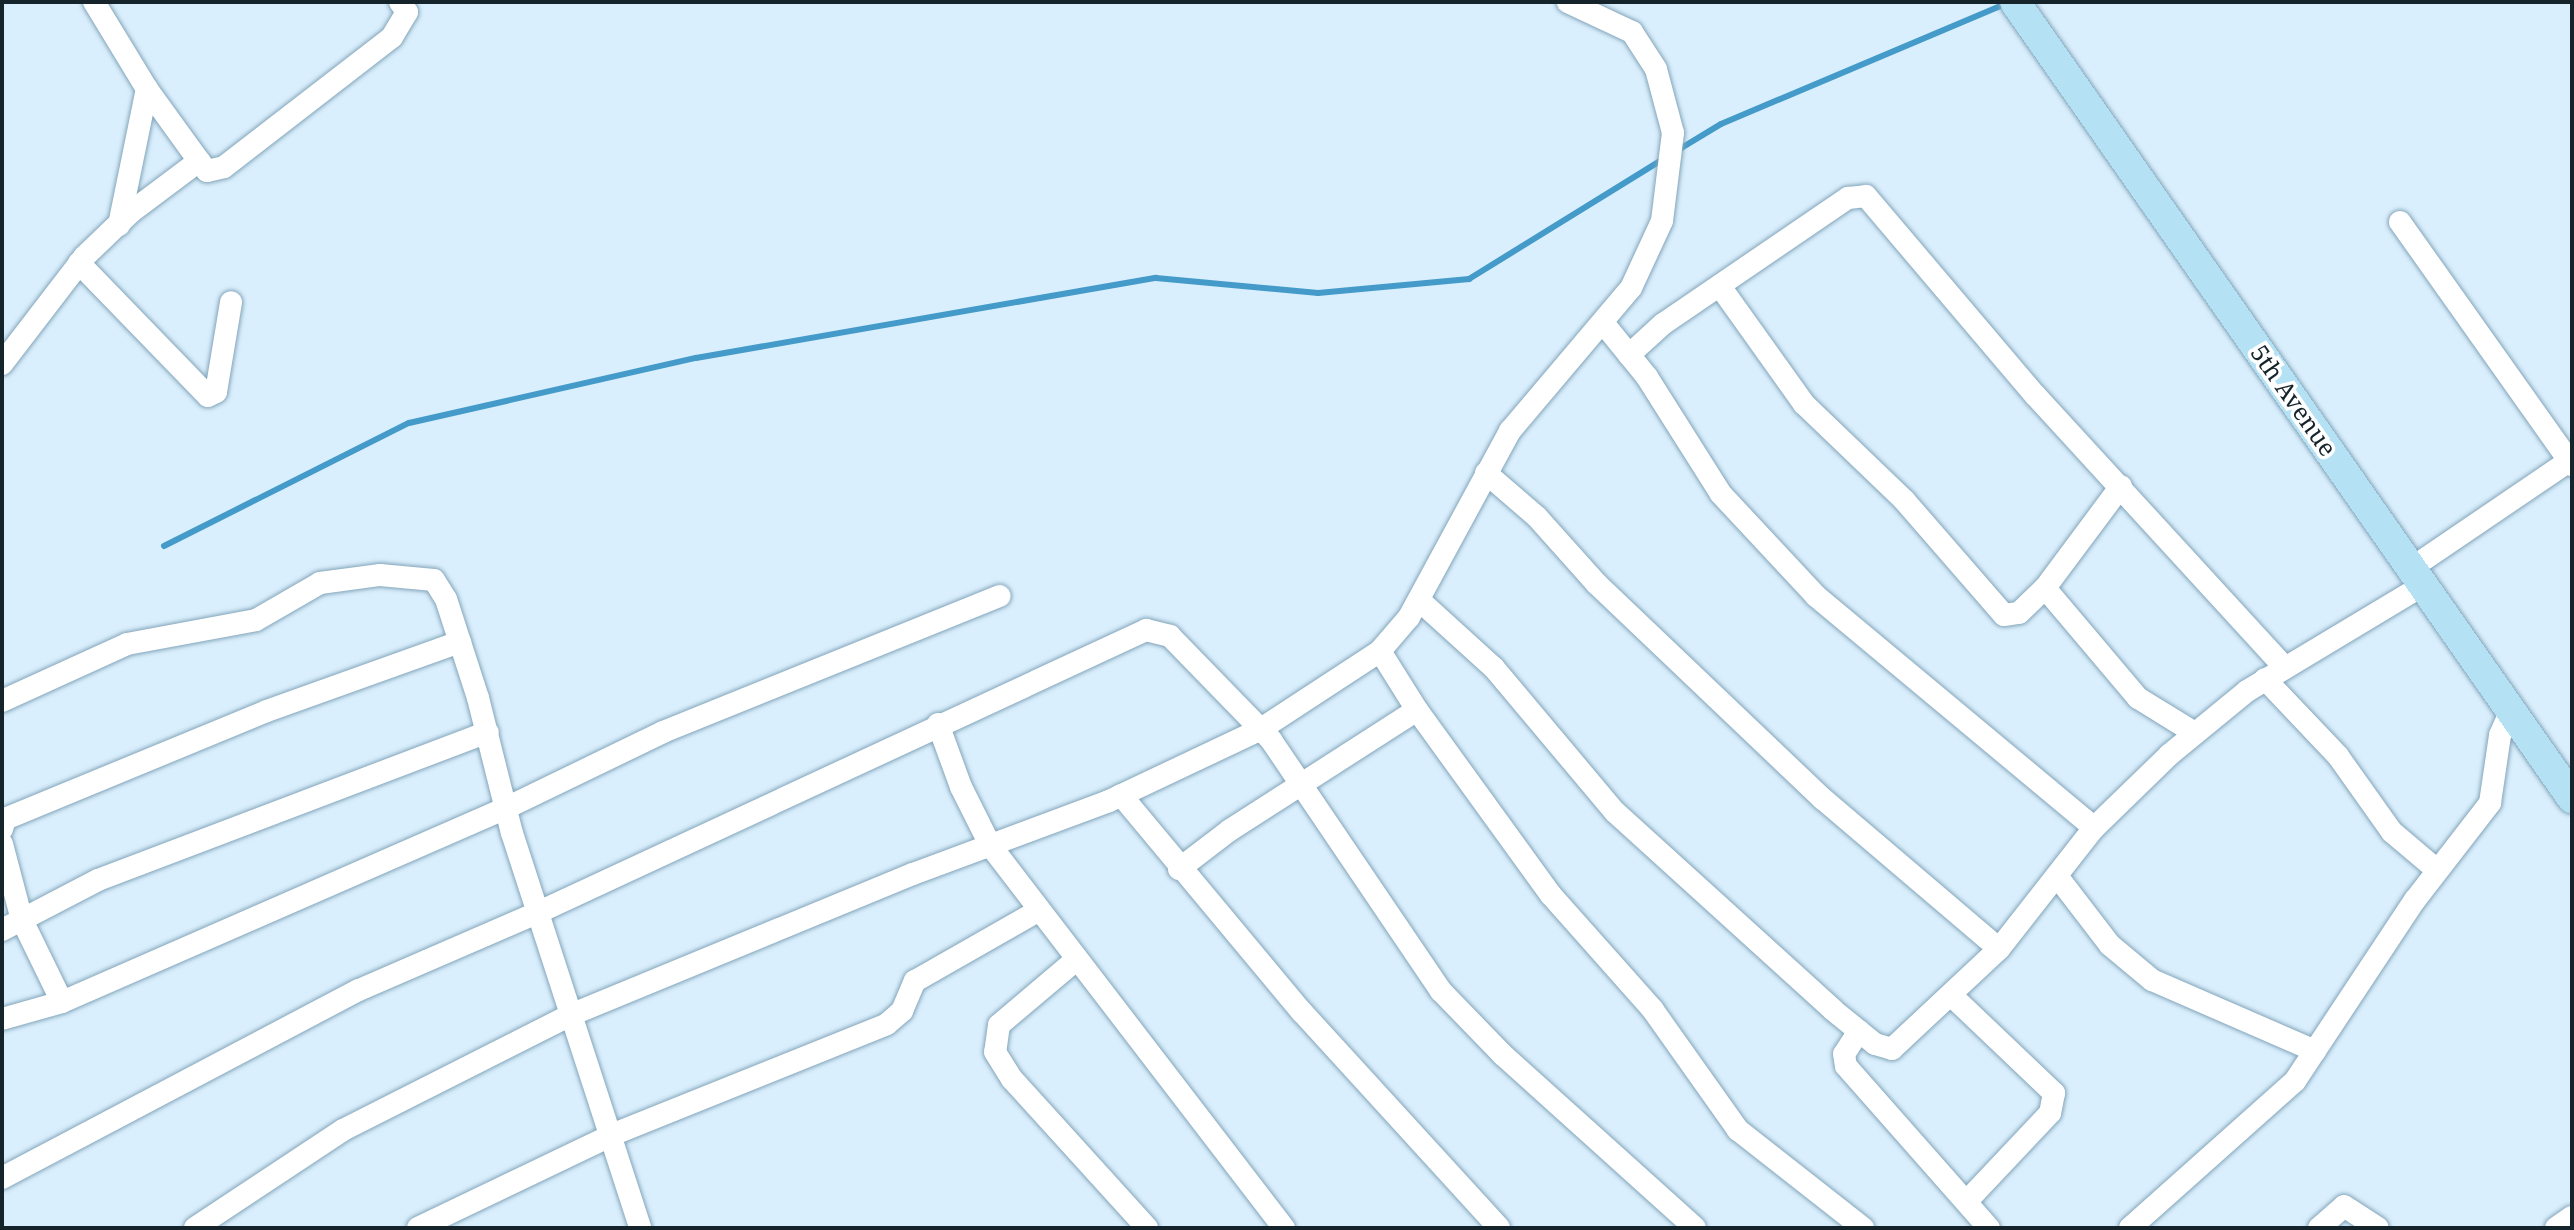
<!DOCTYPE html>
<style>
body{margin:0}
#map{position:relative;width:2574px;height:1230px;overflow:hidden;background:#daeffd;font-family:"Noto Serif",serif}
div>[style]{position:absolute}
.stream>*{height:6px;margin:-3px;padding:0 3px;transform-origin:3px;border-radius:3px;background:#449bc9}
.roads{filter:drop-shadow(0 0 2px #83a5ba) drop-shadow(0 0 2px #83a5ba)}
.street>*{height:22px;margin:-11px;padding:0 11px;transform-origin:11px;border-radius:11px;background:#fff}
.secondary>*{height:30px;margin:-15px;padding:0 15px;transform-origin:15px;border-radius:15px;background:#b4e2f4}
span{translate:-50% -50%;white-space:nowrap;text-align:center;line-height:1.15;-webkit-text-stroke:7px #fff;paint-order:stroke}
.street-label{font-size:24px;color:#15232b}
.frame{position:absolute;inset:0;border:4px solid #15232b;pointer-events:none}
</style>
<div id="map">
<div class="stream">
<div style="left:1678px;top:150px;width:50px;rotate:-31.2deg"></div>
<div style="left:1721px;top:124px;width:311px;rotate:-22.9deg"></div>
<div style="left:164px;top:546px;width:274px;rotate:-26.7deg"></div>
<div style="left:409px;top:423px;width:294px;rotate:-12.8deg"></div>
<div style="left:696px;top:358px;width:467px;rotate:-9.9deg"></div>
<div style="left:1156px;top:278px;width:163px;rotate:5.3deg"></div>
<div style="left:1318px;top:293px;width:152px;rotate:-5.3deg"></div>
<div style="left:1469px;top:279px;width:230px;rotate:-31.7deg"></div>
</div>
<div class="roads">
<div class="street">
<div style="left:199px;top:161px;width:13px;rotate:51deg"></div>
<div style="left:207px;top:171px;width:17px;rotate:-13deg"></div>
<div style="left:224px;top:167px;width:212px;rotate:-37.7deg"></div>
<div style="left:392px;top:37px;width:29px;rotate:-59deg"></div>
<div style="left:407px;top:12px;width:12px;rotate:-125deg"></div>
<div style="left:2400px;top:222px;width:298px;rotate:54.7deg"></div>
<div style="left:119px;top:225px;width:139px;rotate:-78.4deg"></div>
<div style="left:79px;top:263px;width:185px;rotate:45.9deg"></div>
<div style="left:208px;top:396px;width:9px;rotate:-27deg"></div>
<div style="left:216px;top:392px;width:91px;rotate:-80.5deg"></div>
<div style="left:1722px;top:289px;width:141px;rotate:54.5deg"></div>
<div style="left:1804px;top:404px;width:139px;rotate:43.8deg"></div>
<div style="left:1904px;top:500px;width:152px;rotate:49deg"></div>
<div style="left:2004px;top:615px;width:15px;rotate:-8deg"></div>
<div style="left:2019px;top:613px;width:36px;rotate:-44deg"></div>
<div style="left:2045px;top:588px;width:127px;rotate:-53.3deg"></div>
<div style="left:1604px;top:324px;width:68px;rotate:50.9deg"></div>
<div style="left:1647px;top:377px;width:138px;rotate:57.7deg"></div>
<div style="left:1721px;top:494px;width:139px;rotate:47deg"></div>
<div style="left:1816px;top:596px;width:362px;rotate:39.8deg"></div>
<div style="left:1629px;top:355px;width:46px;rotate:-42.4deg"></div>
<div style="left:1663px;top:324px;width:224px;rotate:-34.3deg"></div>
<div style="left:1848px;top:198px;width:18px;rotate:-6deg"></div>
<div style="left:1866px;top:196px;width:261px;rotate:49.7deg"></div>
<div style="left:2035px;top:395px;width:369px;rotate:47.5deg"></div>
<div style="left:2px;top:364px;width:135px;rotate:-52.5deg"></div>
<div style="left:84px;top:257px;width:65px;rotate:-43.8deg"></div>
<div style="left:131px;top:212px;width:85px;rotate:-36.9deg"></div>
<div style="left:199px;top:161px;width:89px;rotate:-125.8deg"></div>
<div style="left:147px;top:89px;width:102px;rotate:-121.3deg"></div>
<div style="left:1486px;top:473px;width:67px;rotate:40.8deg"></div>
<div style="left:1537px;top:517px;width:90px;rotate:48.2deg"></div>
<div style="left:1597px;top:584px;width:312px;rotate:43.6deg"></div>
<div style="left:1823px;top:799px;width:231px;rotate:40.4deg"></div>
<div style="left:2413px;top:567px;width:192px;rotate:-34.2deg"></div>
<div style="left:2045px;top:588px;width:144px;rotate:49.8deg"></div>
<div style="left:2138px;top:698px;width:67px;rotate:31.6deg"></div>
<div style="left:1419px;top:600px;width:101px;rotate:42.2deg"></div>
<div style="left:1494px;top:668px;width:188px;rotate:50deg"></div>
<div style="left:1615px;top:812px;width:294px;rotate:42.2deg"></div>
<div style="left:1833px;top:1010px;width:54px;rotate:39deg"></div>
<div style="left:1875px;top:1044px;width:18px;rotate:16deg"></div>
<div style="left:1892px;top:1049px;width:146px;rotate:-43.1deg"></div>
<div style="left:1999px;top:949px;width:154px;rotate:-51.9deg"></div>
<div style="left:2094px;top:828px;width:105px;rotate:-44.2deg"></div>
<div style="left:2169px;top:755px;width:101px;rotate:-39.4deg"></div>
<div style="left:2247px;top:691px;width:208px;rotate:-31deg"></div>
<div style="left:1380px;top:651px;width:70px;rotate:57.9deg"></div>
<div style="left:1417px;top:710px;width:228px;rotate:54.1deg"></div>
<div style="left:1551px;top:895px;width:154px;rotate:48.4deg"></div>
<div style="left:1653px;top:1010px;width:147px;rotate:54.7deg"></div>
<div style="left:1738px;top:1130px;width:159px;rotate:38.1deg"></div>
<div style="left:2265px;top:679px;width:106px;rotate:46.5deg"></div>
<div style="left:2338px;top:756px;width:93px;rotate:54.6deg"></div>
<div style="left:2392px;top:832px;width:59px;rotate:40.2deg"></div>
<div style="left:2px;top:701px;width:137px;rotate:-24.5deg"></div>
<div style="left:127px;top:644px;width:131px;rotate:-10.5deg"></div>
<div style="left:256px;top:620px;width:74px;rotate:-30deg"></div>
<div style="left:320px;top:583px;width:61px;rotate:-7.6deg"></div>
<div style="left:380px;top:575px;width:54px;rotate:5.3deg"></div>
<div style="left:434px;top:580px;width:22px;rotate:58deg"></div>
<div style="left:446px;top:599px;width:104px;rotate:72.1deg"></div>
<div style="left:478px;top:698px;width:139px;rotate:75.9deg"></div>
<div style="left:512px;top:833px;width:415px;rotate:72deg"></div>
<div style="left:938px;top:724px;width:67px;rotate:69.9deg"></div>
<div style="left:961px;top:787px;width:65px;rotate:63.4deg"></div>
<div style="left:990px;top:845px;width:483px;rotate:52.5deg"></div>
<div style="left:1121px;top:795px;width:283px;rotate:50.2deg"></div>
<div style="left:1302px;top:1012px;width:292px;rotate:47.6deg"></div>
<div style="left:2px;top:829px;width:10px;rotate:-73deg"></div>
<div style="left:5px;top:819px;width:283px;rotate:-22.4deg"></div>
<div style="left:267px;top:711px;width:205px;rotate:-19.7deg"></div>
<div style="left:2px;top:844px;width:79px;rotate:75.3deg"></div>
<div style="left:22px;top:920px;width:91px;rotate:64deg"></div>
<div style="left:1179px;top:869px;width:64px;rotate:-37.4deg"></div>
<div style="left:1230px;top:830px;width:222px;rotate:-32.7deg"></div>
<div style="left:2057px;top:876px;width:87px;rotate:52.5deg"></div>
<div style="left:2110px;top:945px;width:55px;rotate:39.8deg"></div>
<div style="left:2152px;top:980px;width:178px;rotate:23.5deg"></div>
<div style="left:2px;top:930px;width:108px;rotate:-27.5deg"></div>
<div style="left:98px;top:880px;width:417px;rotate:-20.8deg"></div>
<div style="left:1077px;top:959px;width:102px;rotate:139.8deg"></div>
<div style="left:999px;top:1025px;width:27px;rotate:98deg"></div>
<div style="left:995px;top:1052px;width:32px;rotate:58deg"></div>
<div style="left:1012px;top:1079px;width:201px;rotate:47.8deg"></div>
<div style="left:1952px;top:996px;width:141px;rotate:43.6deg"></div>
<div style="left:2054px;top:1093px;width:20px;rotate:101deg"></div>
<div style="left:2050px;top:1113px;width:122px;rotate:133.3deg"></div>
<div style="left:2px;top:1019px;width:62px;rotate:-15.8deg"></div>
<div style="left:62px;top:1002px;width:485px;rotate:-23.6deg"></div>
<div style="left:506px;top:808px;width:174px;rotate:-25.8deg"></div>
<div style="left:663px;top:732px;width:363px;rotate:-22deg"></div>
<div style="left:1859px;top:1031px;width:27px;rotate:123deg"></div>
<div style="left:1844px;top:1054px;width:12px;rotate:81deg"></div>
<div style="left:1846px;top:1066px;width:216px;rotate:48.6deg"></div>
<div style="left:2px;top:1178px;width:403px;rotate:-27.8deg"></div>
<div style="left:359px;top:990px;width:194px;rotate:-23.4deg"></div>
<div style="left:537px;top:913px;width:672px;rotate:-24.92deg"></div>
<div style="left:1146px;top:630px;width:25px;rotate:14deg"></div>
<div style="left:1170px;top:636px;width:145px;rotate:45.8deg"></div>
<div style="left:1271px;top:740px;width:303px;rotate:55.9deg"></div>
<div style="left:1441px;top:991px;width:89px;rotate:45.9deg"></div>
<div style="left:1503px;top:1055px;width:258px;rotate:42deg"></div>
<div style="left:195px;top:1228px;width:178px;rotate:-33.5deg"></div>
<div style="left:343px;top:1130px;width:258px;rotate:-26.8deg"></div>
<div style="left:573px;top:1014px;width:368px;rotate:-22.4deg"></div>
<div style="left:913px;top:874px;width:209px;rotate:-20.4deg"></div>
<div style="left:1109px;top:801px;width:168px;rotate:-25.3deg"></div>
<div style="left:1261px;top:729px;width:142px;rotate:-33.2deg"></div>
<div style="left:1380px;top:651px;width:45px;rotate:-49.5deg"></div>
<div style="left:1409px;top:617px;width:212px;rotate:-61.5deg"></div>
<div style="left:1510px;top:431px;width:187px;rotate:-49.8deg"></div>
<div style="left:1631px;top:288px;width:74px;rotate:-65.2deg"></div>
<div style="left:1662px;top:221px;width:89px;rotate:-82.9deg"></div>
<div style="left:1673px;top:133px;width:66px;rotate:-104.9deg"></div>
<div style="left:1656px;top:69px;width:44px;rotate:-123deg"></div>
<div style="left:1632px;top:32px;width:71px;rotate:-154.9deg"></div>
<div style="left:418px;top:1228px;width:217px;rotate:-25.6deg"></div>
<div style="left:614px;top:1134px;width:294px;rotate:-21.9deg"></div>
<div style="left:887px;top:1024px;width:20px;rotate:-41deg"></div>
<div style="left:902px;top:1011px;width:33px;rotate:-67deg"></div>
<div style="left:915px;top:981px;width:139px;rotate:-29.7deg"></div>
<div style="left:2130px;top:1228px;width:221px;rotate:-41.7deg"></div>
<div style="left:2295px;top:1081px;width:217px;rotate:-56.5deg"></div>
<div style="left:2415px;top:900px;width:123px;rotate:-52.3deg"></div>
<div style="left:2490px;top:803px;width:69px;rotate:-81.6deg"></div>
<div style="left:2500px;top:735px;width:30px;rotate:-66deg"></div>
<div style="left:2319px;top:1228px;width:33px;rotate:-41deg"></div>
<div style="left:2344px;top:1206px;width:40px;rotate:32.9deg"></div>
<div style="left:2556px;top:1228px;width:19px;rotate:-35deg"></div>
</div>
<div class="secondary">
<div style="left:2015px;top:2px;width:972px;rotate:55.02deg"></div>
</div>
</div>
<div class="street-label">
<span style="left:2294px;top:400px;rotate:55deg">5th Avenue</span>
</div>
<div class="frame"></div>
</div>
